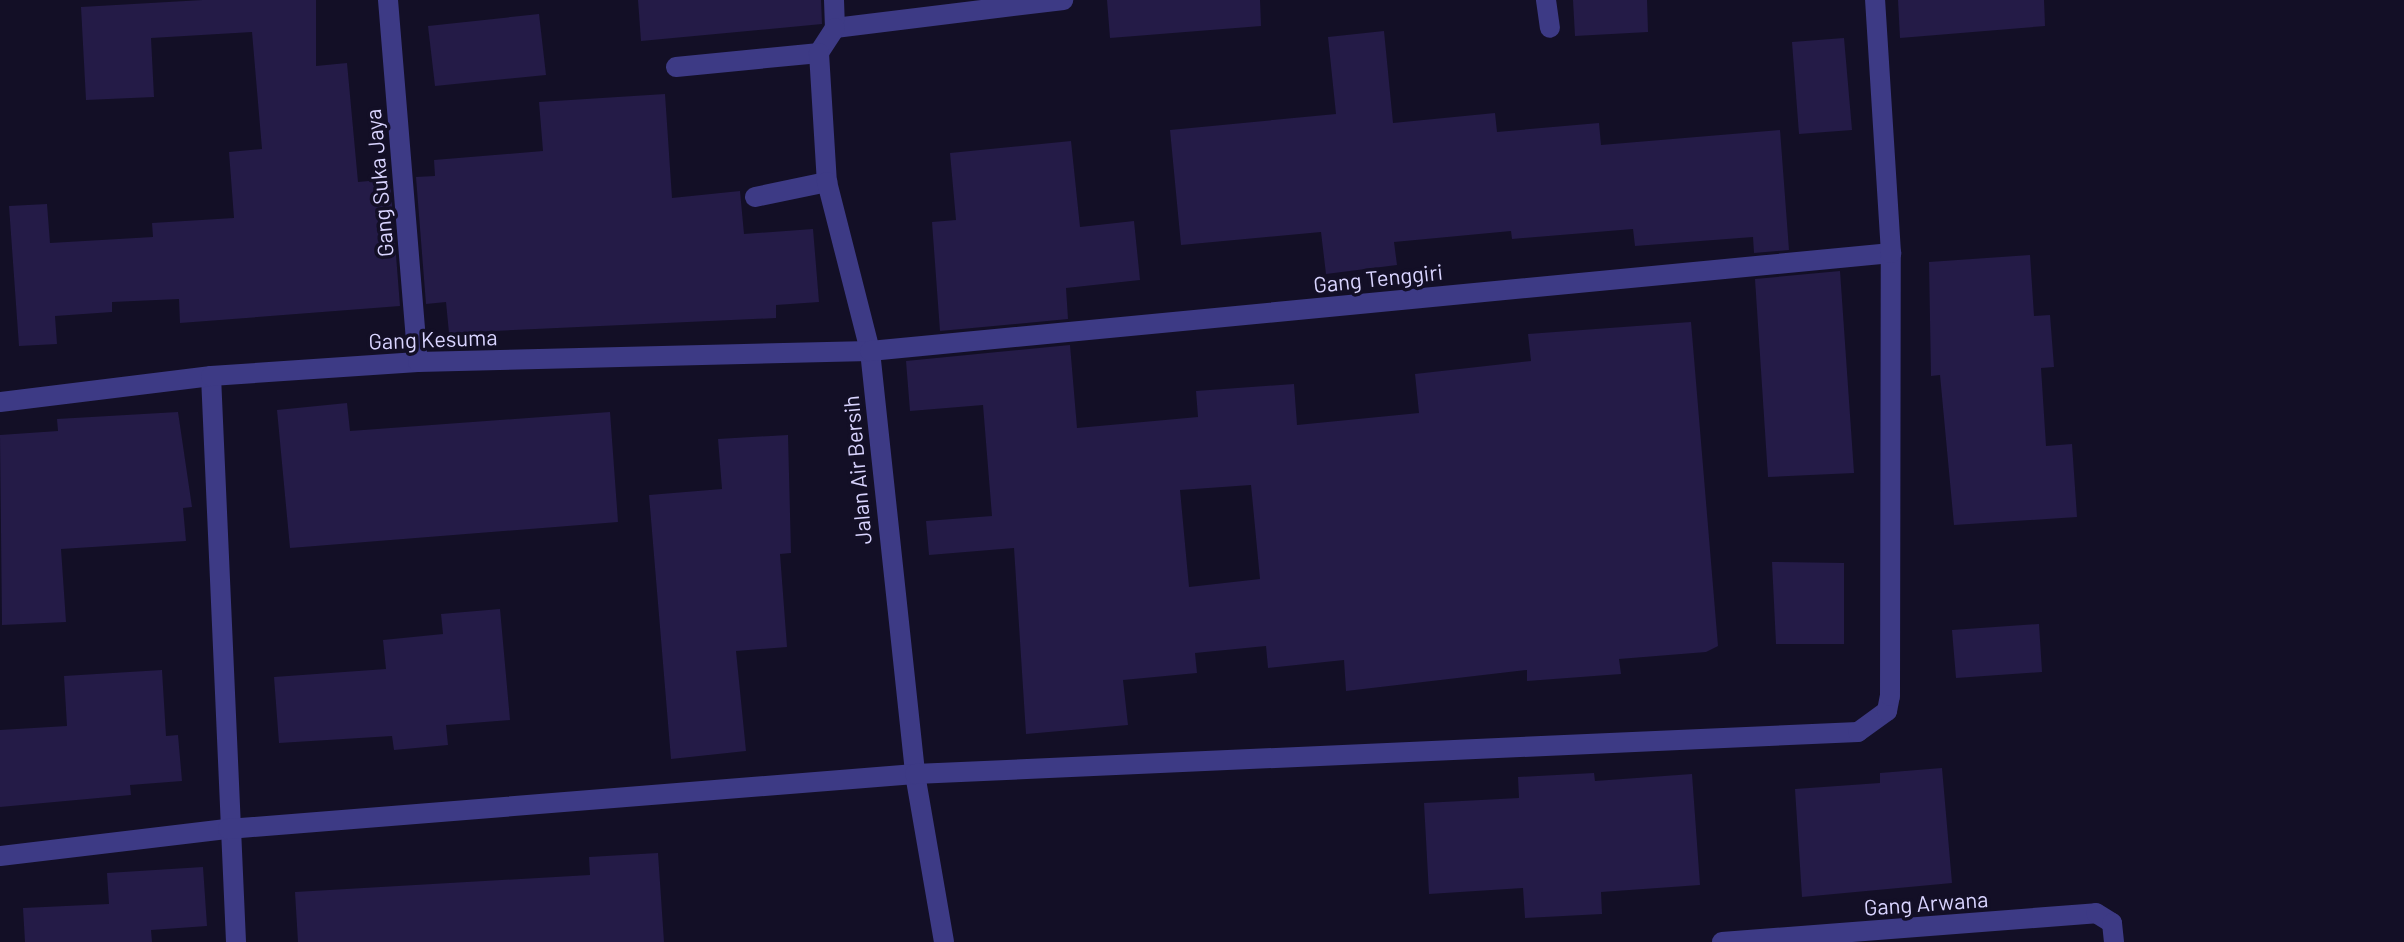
<!DOCTYPE html>
<style>
body{margin:0}
#map{position:relative;width:2404px;height:942px;overflow:hidden;background:#130f26;font-family:Barlow,sans-serif}
div>[style]{position:absolute}
.building>*{inset:0;background:#241b47}
.service>*{height:20px;margin:-10px;padding:0 10px;transform-origin:10px;border-radius:10px;background:#3d3a85}
.minor>*{height:20px;margin:-10px;padding:0 10px;transform-origin:10px;border-radius:10px;background:#3d3a85}
span{translate:-50% -50%;white-space:nowrap;text-align:center;line-height:1.15;-webkit-text-stroke:7px #130f26;paint-order:stroke}
.street-label{font-size:22px;color:#d9d4ff}
</style>
<div id="map">
<div class="building">
<div style="clip-path:polygon(203px 0,316px 0,316px 66px,347px 63px,358px 182px,390px 179px,400px 306px,180px 323px,179px 299px,112px 302px,112px 312px,55px 316px,57px 344px,19px 346px,9px 206px,47px 204px,50px 243px,153px 237px,152px 223px,234px 218px,229px 152px,262px 149px,252px 32px,151px 38px,154px 97px,86px 100px,81px 7px)"></div>
<div style="clip-path:polygon(638px 0,821px 0,822px 24px,641px 41px)"></div>
<div style="clip-path:polygon(1107px 0,1260px 0,1261px 26px,1110px 38px)"></div>
<div style="clip-path:polygon(1573px 0,1647px 0,1648px 32px,1575px 36px)"></div>
<div style="clip-path:polygon(1898px 0,2044px 0,2045px 26px,1900px 38px)"></div>
<div style="clip-path:polygon(539px 14px,546px 75px,435px 86px,428px 26px)"></div>
<div style="clip-path:polygon(1384px 31px,1393px 123px,1495px 113px,1497px 132px,1599px 123px,1601px 145px,1780px 130px,1789px 250px,1754px 253px,1753px 237px,1635px 246px,1633px 229px,1512px 239px,1511px 231px,1394px 242px,1397px 265px,1326px 274px,1321px 232px,1181px 245px,1170px 130px,1336px 114px,1328px 37px)"></div>
<div style="clip-path:polygon(1844px 38px,1852px 130px,1799px 134px,1792px 42px)"></div>
<div style="clip-path:polygon(665px 94px,672px 198px,740px 191px,744px 234px,813px 229px,819px 302px,776px 305px,776px 318px,449px 333px,446px 302px,426px 304px,416px 177px,435px 176px,434px 160px,543px 151px,539px 102px)"></div>
<div style="clip-path:polygon(1071px 141px,1080px 227px,1134px 221px,1140px 280px,1066px 288px,1068px 319px,940px 331px,932px 222px,956px 220px,950px 153px)"></div>
<div style="clip-path:polygon(2030px 255px,2034px 316px,2050px 315px,2054px 367px,2041px 368px,2046px 446px,2072px 444px,2077px 517px,1954px 525px,1940px 375px,1931px 376px,1929px 262px)"></div>
<div style="clip-path:polygon(1840px 271px,1854px 473px,1768px 477px,1755px 279px)"></div>
<div style="clip-path:polygon(evenodd,1691px 322px,1718px 646px,1706px 652px,1619px 659px,1621px 674px,1527px 681px,1527px 670px,1346px 691px,1344px 660px,1268px 668px,1266px 646px,1195px 653px,1197px 673px,1123px 680px,1128px 725px,1026px 734px,1014px 548px,929px 555px,926px 521px,992px 516px,983px 405px,910px 411px,906px 361px,1070px 345px,1077px 428px,1198px 417px,1196px 391px,1294px 384px,1297px 425px,1419px 413px,1415px 374px,1531px 361px,1528px 334px,1691px 322px,1251px 485px,1260px 579px,1189px 587px,1180px 490px,1251px 485px)"></div>
<div style="clip-path:polygon(347px 403px,350px 431px,610px 412px,618px 522px,290px 548px,277px 410px)"></div>
<div style="clip-path:polygon(178px 412px,192px 507px,183px 508px,186px 541px,61px 549px,66px 622px,2px 625px,0 435px,58px 431px,57px 419px)"></div>
<div style="clip-path:polygon(788px 435px,791px 553px,780px 554px,787px 647px,736px 651px,746px 751px,671px 759px,649px 495px,722px 489px,718px 439px)"></div>
<div style="clip-path:polygon(1772px 562px,1844px 563px,1844px 644px,1776px 644px)"></div>
<div style="clip-path:polygon(500px 609px,510px 720px,446px 725px,448px 745px,394px 750px,392px 736px,279px 743px,274px 677px,386px 669px,383px 640px,443px 634px,441px 614px)"></div>
<div style="clip-path:polygon(2039px 624px,2042px 672px,1956px 678px,1952px 630px)"></div>
<div style="clip-path:polygon(162px 670px,166px 736px,178px 735px,182px 781px,130px 785px,131px 795px,0 807px,0 730px,67px 726px,64px 676px)"></div>
<div style="clip-path:polygon(1942px 768px,1952px 883px,1802px 897px,1795px 789px,1880px 783px,1880px 773px)"></div>
<div style="clip-path:polygon(1594px 773px,1595px 781px,1692px 774px,1700px 885px,1601px 892px,1602px 914px,1525px 918px,1523px 888px,1429px 894px,1424px 803px,1519px 798px,1518px 777px)"></div>
<div style="clip-path:polygon(658px 853px,664px 942px,298px 942px,295px 892px,590px 875px,589px 857px)"></div>
<div style="clip-path:polygon(203px 867px,207px 926px,151px 930px,152px 942px,25px 942px,23px 908px,109px 904px,107px 873px)"></div>
</div>
<div class="service">
<div style="left:835px;top:28px;width:230px;rotate:-7deg"></div>
<div style="left:676px;top:67px;width:144px;rotate:-5.6deg"></div>
<div style="left:755px;top:197px;width:74px;rotate:-11.8deg"></div>
</div>
<div class="minor">
<div style="left:388px;top:0;width:363px;rotate:85.3deg"></div>
<div style="left:834px;top:0;width:28px;rotate:88deg"></div>
<div style="left:835px;top:28px;width:30px;rotate:123deg"></div>
<div style="left:819px;top:53px;width:129px;rotate:86.5deg"></div>
<div style="left:827px;top:182px;width:174px;rotate:75.7deg"></div>
<div style="left:870px;top:351px;width:425px;rotate:83.9deg"></div>
<div style="left:915px;top:774px;width:170px;rotate:80.2deg"></div>
<div style="left:1546px;top:0;width:28px;rotate:82deg"></div>
<div style="left:211px;top:376px;width:567px;rotate:87.47deg"></div>
<div style="left:0;top:402px;width:213px;rotate:-7deg"></div>
<div style="left:211px;top:376px;width:207px;rotate:-3.9deg"></div>
<div style="left:418px;top:362px;width:452px;rotate:-1.4deg"></div>
<div style="left:870px;top:351px;width:1026px;rotate:-5.48deg"></div>
<div style="left:0;top:856px;width:230px;rotate:-6.8deg"></div>
<div style="left:228px;top:829px;width:689px;rotate:-4.58deg"></div>
<div style="left:915px;top:774px;width:944px;rotate:-2.55deg"></div>
<div style="left:1858px;top:732px;width:36px;rotate:-36deg"></div>
<div style="left:1887px;top:711px;width:15px;rotate:-79deg"></div>
<div style="left:1890px;top:696px;width:443px;rotate:-89.9deg"></div>
<div style="left:1891px;top:253px;width:254px;rotate:-93.6deg"></div>
<div style="left:1722px;top:942px;width:375px;rotate:-4.4deg"></div>
<div style="left:2096px;top:913px;width:19px;rotate:32deg"></div>
<div style="left:2112px;top:923px;width:19px;rotate:84deg"></div>
</div>
<div class="street-label">
<span style="left:379px;top:183px;rotate:-95deg">Gang Suka Jaya</span>
<span style="left:1378px;top:278px;rotate:-6deg">Gang Tenggiri</span>
<span style="left:433px;top:339px;rotate:-2deg">Gang Kesuma</span>
<span style="left:857px;top:470px;rotate:-95deg">Jalan Air Bersih</span>
<span style="left:1926px;top:903px;rotate:-4deg">Gang Arwana</span>
</div>
</div>
